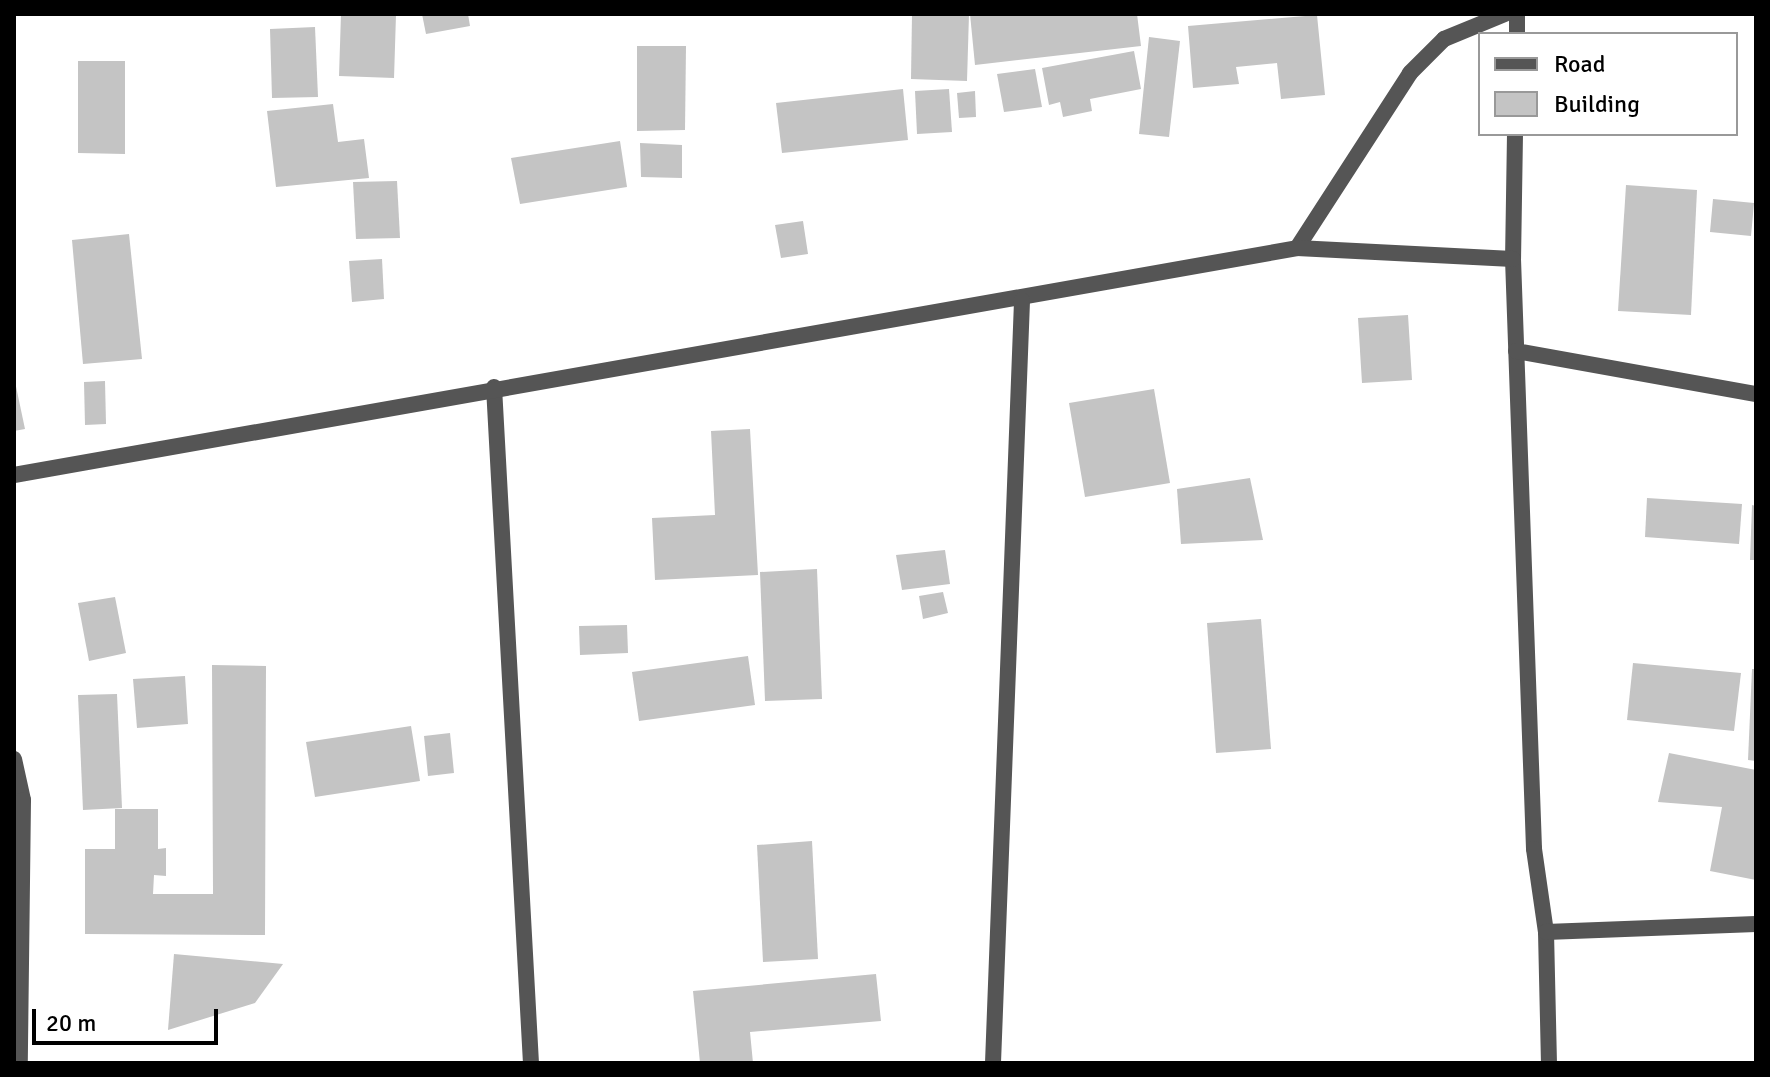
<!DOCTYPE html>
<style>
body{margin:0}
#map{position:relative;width:1770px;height:1077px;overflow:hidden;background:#fff;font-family:Signika,sans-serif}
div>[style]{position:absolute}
.building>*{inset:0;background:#c4c4c4}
.street>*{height:16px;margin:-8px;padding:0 8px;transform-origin:8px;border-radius:8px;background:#555}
span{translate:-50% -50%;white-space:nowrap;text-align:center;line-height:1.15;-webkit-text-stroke:6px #fff;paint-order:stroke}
.frame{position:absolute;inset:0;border:16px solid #000;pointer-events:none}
.legend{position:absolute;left:1478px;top:32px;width:260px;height:104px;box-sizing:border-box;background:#fff;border:2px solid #999;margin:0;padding:10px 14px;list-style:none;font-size:24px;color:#000}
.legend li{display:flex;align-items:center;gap:16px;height:40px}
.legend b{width:40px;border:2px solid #999}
.scale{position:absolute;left:32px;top:1009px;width:186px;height:36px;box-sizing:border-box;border:4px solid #000;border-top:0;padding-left:10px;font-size:24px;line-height:28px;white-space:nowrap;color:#000;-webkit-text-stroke:6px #fff;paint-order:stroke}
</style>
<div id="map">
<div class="building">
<div style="clip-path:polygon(341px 14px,396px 14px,394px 78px,339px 76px)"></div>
<div style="clip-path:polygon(422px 14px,468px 14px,470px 26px,426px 34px)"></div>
<div style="clip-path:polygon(912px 14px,969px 14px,967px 81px,911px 79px)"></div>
<div style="clip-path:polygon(970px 14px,1137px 14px,1141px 46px,975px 65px)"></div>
<div style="clip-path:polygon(1317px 15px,1325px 95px,1281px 99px,1277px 63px,1236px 67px,1239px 84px,1193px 88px,1188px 26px)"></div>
<div style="clip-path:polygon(315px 27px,318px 97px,272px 98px,270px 29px)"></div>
<div style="clip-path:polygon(1149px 37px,1180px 41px,1169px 137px,1139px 134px)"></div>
<div style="clip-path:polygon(637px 46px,686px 46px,685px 130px,637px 131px)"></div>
<div style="clip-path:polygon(1134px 51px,1141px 89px,1090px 99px,1092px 111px,1063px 117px,1060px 102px,1049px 105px,1042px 68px)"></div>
<div style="clip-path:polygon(78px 61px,125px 61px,125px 154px,78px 153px)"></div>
<div style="clip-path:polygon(1035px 69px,1042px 107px,1004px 112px,997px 74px)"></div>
<div style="clip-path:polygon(903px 89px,908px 140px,782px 153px,776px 103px)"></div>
<div style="clip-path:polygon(949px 89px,952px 132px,917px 134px,915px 91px)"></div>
<div style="clip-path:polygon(975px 91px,976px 117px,959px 118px,957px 93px)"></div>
<div style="clip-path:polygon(333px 104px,338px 142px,364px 139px,369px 178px,276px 187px,267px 111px)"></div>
<div style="clip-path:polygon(620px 141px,627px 187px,520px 204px,511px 158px)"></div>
<div style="clip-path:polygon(640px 143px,682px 145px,682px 178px,641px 177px)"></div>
<div style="clip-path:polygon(397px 181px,400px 238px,356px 239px,353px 182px)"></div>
<div style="clip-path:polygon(1626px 185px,1697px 190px,1691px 315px,1618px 311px)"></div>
<div style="clip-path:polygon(1713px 199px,1754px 203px,1751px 236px,1710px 232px)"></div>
<div style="clip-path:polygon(803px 221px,808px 254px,781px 258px,775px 225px)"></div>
<div style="clip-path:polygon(129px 234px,142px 359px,83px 364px,72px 240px)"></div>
<div style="clip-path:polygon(382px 259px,384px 299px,352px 302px,349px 261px)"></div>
<div style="clip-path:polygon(1408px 315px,1412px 380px,1362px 383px,1358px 318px)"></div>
<div style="clip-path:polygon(14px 377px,25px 429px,14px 431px)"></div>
<div style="clip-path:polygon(105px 381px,106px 424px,85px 425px,84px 382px)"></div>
<div style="clip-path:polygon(1154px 389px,1170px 483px,1085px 497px,1069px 403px)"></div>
<div style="clip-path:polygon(750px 429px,758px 575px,655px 580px,652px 518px,715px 515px,711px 431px)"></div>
<div style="clip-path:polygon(1250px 478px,1263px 540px,1181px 544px,1177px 489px)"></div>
<div style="clip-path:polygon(1647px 498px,1742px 504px,1739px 544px,1645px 537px)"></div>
<div style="clip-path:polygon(1752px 505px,1756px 506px,1756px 560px,1750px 560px)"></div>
<div style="clip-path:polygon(945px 550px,950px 584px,902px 590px,896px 555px)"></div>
<div style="clip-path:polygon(817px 569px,822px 699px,765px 701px,760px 572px)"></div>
<div style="clip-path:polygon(943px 592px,948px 613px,923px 619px,919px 596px)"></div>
<div style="clip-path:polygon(115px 597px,126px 653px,89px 661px,78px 603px)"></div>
<div style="clip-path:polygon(1261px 619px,1271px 749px,1216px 753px,1207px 623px)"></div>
<div style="clip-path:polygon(627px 625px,628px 653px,580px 655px,579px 626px)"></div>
<div style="clip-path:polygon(748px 656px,755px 705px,639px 721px,632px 672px)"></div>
<div style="clip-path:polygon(1633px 663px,1741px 673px,1734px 731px,1627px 720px)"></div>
<div style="clip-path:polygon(212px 665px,266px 666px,265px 935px,85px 934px,85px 849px,115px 849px,115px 809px,158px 809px,158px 849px,166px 848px,166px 876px,154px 875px,153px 894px,213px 894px)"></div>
<div style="clip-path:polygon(1752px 669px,1756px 669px,1756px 761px,1748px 760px)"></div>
<div style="clip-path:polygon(185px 676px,188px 724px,137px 728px,133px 679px)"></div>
<div style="clip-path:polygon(117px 694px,122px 808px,83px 810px,78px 695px)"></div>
<div style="clip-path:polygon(411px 726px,420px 781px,315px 797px,306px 742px)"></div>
<div style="clip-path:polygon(450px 733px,454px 773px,428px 776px,424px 736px)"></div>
<div style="clip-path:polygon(1669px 753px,1756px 770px,1756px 880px,1710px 871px,1722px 807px,1658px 802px)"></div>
<div style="clip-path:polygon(812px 841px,818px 959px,763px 962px,757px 845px)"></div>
<div style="clip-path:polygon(174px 954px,283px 964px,255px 1003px,168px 1030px)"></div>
<div style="clip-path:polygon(876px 974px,881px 1021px,750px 1032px,753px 1063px,700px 1063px,693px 991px)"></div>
</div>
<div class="street">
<div style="left:1517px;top:34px;width:20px;rotate:-90deg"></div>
<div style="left:1515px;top:134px;width:125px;rotate:90.9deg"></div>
<div style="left:1513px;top:259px;width:590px;rotate:87.96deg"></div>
<div style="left:1534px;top:849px;width:84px;rotate:81.8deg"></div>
<div style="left:1546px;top:932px;width:131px;rotate:88.7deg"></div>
<div style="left:1297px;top:248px;width:208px;rotate:-57.1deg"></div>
<div style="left:1410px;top:73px;width:48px;rotate:-45deg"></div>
<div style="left:1444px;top:39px;width:66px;rotate:-22.3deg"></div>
<div style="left:1516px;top:351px;width:244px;rotate:10.2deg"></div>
<div style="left:494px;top:387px;width:677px;rotate:86.87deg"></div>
<div style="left:14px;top:475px;width:1303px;rotate:-10.03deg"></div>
<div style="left:1297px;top:248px;width:216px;rotate:2.9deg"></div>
<div style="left:14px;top:759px;width:42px;rotate:77.6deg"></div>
<div style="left:23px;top:800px;width:263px;rotate:90.7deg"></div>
<div style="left:1546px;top:932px;width:210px;rotate:-2.2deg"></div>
<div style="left:993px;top:1063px;width:763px;rotate:-87.82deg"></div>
</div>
<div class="frame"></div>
<ul class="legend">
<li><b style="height:10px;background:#555"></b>Road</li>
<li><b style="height:22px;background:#c4c4c4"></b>Building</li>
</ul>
<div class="scale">20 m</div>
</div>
